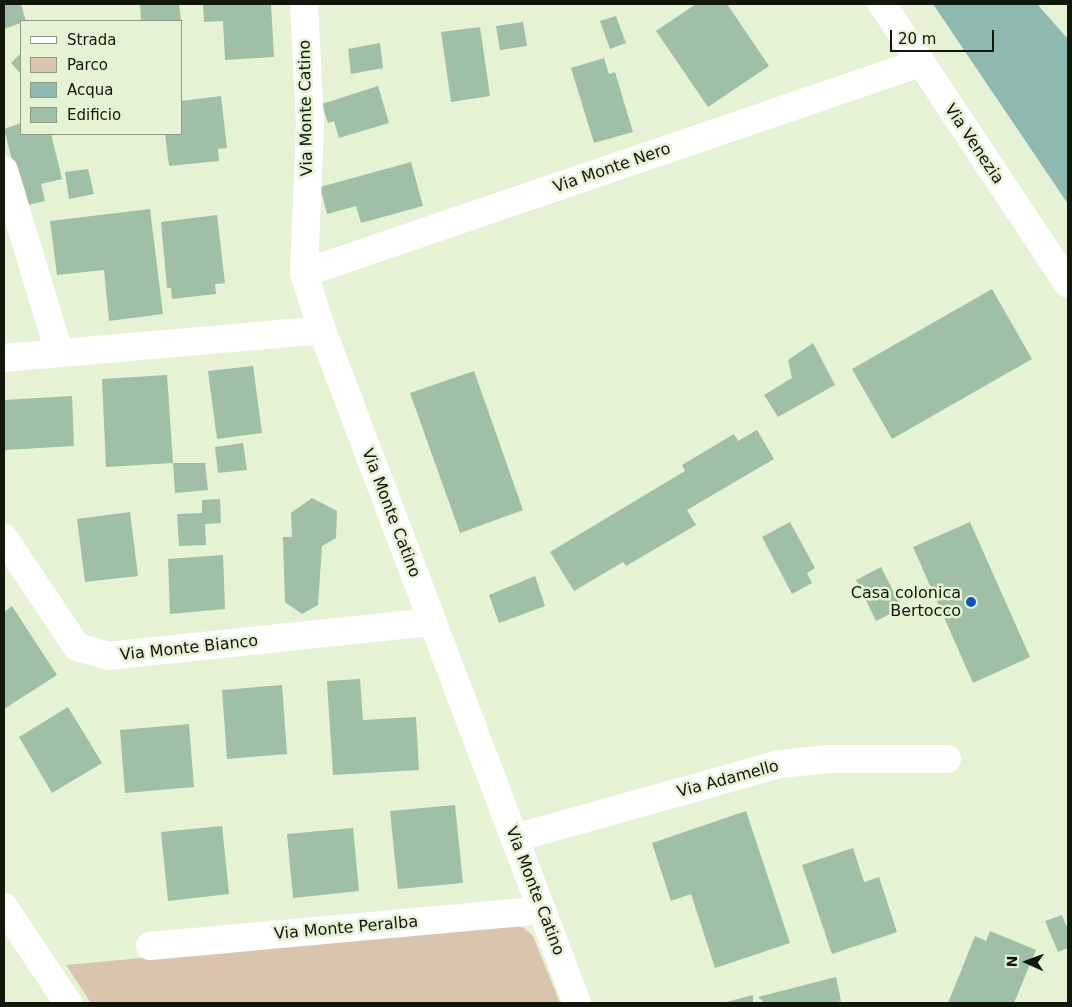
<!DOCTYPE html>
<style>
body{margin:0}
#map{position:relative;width:1072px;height:1007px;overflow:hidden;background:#e5f2d4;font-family:"DejaVu Sans",sans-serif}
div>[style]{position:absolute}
.green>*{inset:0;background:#d9c5ad}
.water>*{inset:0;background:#8eb9b0}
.building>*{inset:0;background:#9fbfa7}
.minor>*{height:28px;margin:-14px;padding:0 14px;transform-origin:14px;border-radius:14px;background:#fff}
.major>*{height:28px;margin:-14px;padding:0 14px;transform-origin:14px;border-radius:14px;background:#fff}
.dots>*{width:14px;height:14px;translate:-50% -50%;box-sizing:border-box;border:2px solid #e5f2d4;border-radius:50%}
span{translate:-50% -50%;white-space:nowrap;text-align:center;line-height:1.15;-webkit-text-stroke:5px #e5f2d4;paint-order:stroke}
.street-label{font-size:16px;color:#12170c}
.poi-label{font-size:16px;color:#12170c}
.right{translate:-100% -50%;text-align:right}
.frame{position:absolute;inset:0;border:5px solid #12170c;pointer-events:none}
.legend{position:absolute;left:20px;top:20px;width:162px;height:115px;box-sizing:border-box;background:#e5f2d4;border:1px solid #919a84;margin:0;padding:6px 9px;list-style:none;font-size:15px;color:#12170c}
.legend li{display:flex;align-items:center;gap:10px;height:25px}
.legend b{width:25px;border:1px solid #919a84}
.north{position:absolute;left:1002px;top:937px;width:50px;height:50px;-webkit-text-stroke:4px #e5f2d4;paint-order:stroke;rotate:272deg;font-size:14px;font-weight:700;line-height:20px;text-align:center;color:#12170c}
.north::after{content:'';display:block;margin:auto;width:18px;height:22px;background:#12170c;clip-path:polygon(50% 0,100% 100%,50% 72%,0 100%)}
.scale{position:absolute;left:890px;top:30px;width:104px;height:22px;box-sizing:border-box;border:2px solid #12170c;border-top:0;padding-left:6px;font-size:15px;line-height:18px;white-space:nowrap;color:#12170c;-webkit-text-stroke:4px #e5f2d4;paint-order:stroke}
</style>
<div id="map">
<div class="green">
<div style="clip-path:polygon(509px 924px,524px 928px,533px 936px,560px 1003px,91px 1003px,66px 965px)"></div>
</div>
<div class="water">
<div style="clip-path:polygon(933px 4px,1037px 4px,1068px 39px,1068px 204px)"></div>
</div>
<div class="building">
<div style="clip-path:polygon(4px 4px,21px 4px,26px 21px,4px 29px)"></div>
<div style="clip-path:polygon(140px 4px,179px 4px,181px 21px,141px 21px)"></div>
<div style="clip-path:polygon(203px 4px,271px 4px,274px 57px,225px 60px,223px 21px,204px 22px)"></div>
<div style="clip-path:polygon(696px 4px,727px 4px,769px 66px,708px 107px,656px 31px)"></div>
<div style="clip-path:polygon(616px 16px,626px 43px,610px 49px,600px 21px)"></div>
<div style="clip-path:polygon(523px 22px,527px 46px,500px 50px,496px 26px)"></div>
<div style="clip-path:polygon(480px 27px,490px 96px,451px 102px,441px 32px)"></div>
<div style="clip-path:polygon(380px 43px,383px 68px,351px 74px,348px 49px)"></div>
<div style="clip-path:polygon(21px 53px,21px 74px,11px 63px)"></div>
<div style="clip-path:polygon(604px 58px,609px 74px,615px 72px,633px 132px,594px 143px,571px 68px)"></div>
<div style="clip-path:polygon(378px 86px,389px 123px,339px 138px,334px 121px,328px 123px,322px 104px)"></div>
<div style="clip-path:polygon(221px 96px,227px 148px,218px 149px,219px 161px,169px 166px,165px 134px,181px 134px,181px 101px)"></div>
<div style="clip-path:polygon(21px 123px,21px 134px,51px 134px,62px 179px,41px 184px,45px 201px,24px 206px,4px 129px)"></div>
<div style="clip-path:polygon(411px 162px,423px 206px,361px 223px,356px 206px,327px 214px,320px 187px)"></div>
<div style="clip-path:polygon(88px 169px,94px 194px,69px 199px,65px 172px)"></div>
<div style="clip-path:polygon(150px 209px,163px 314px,109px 321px,104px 270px,57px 275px,50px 221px)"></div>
<div style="clip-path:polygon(217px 215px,225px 283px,215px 284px,216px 294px,172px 299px,171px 288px,167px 288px,161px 222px)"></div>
<div style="clip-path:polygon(992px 289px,1032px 359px,892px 439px,852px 369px)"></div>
<div style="clip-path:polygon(813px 343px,835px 385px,778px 417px,764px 395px,792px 378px,788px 360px)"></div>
<div style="clip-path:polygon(253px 366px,262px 433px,217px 439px,208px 371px)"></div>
<div style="clip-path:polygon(474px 371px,523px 510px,460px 533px,410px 393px)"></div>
<div style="clip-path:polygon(167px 375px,173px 463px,106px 467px,102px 379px)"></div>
<div style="clip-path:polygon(72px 396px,74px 446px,4px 450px,4px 400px)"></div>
<div style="clip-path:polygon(757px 430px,774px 459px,687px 510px,696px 525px,626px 566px,623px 562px,574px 591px,550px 552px,685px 471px,682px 465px,734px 434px,738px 441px)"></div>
<div style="clip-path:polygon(243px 443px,247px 470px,218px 473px,215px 447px)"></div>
<div style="clip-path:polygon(173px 463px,205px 463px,208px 490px,175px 493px)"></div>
<div style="clip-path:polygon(312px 498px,337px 511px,336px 538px,322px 546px,318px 605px,302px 614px,285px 602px,283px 537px,292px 537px,291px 513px)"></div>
<div style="clip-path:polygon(220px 499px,221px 523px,205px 524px,206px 545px,179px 546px,177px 514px,202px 513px,202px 500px)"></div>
<div style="clip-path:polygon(130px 512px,138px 576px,85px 582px,77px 519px)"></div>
<div style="clip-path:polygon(790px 522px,815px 568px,807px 573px,812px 583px,792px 594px,762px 537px)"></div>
<div style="clip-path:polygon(970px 522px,1030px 657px,973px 683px,913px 547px)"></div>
<div style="clip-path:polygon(223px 555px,225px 609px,170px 614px,168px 559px)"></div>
<div style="clip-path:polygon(881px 567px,902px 608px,876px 621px,856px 580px)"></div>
<div style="clip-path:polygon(535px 576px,545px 606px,499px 623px,489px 595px)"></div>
<div style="clip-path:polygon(12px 606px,57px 675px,4px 709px,4px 612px)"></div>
<div style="clip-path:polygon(360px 679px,363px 720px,416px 717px,419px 770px,333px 775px,327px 681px)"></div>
<div style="clip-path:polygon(282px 685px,287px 754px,227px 759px,222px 690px)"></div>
<div style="clip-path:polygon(68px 707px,102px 763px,52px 793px,19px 737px)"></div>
<div style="clip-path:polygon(189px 724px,194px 787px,125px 793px,120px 730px)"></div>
<div style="clip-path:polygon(455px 805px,463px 883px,398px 889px,390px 811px)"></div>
<div style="clip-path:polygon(746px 811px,790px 943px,715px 968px,691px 894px,671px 901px,652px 843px)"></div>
<div style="clip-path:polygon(222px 826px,229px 894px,168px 901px,161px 832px)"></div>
<div style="clip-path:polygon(353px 828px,359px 891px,293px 898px,287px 834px)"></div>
<div style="clip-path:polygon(853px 848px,864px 882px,879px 877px,897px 932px,832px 954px,802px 865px)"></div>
<div style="clip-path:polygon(1062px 915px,1068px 930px,1068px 948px,1058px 952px,1045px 921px)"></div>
<div style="clip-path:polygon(990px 931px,1036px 950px,1014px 1003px,948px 1003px,975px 936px,986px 941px)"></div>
<div style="clip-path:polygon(836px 977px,841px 1001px,834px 1003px,765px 1003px,758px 997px)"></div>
<div style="clip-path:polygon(753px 995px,753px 1003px,722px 1003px)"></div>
</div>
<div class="minor">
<div style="left:304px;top:4px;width:120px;rotate:87.1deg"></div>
<div style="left:310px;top:124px;width:149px;rotate:92.3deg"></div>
<div style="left:304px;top:273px;width:60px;rotate:72.5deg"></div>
<div style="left:322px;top:330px;width:720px;rotate:69.25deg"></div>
<div style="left:4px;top:170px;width:190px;rotate:73.2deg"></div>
<div style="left:304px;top:273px;width:651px;rotate:-18.82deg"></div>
<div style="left:4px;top:358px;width:319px;rotate:-5deg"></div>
<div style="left:4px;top:538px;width:131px;rotate:56.2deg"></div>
<div style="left:77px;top:647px;width:32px;rotate:16deg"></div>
<div style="left:108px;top:656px;width:326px;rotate:-6deg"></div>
<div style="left:515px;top:838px;width:275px;rotate:-15.6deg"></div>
<div style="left:780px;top:764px;width:49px;rotate:-5.8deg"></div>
<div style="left:829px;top:759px;width:118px"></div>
<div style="left:4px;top:907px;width:115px;rotate:56.3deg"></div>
<div style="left:150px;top:946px;width:394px;rotate:-5.2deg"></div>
</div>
<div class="major">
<div style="left:882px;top:4px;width:336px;rotate:56.4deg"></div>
</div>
<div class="dots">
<div style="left:971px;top:602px;background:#0a56c0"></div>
</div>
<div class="street-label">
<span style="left:306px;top:108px;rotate:-91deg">Via Monte Catino</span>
<span style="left:974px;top:144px;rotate:56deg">Via Venezia</span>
<span style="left:612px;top:168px;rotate:-19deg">Via Monte Nero</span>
<span style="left:391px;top:513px;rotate:69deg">Via Monte Catino</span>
<span style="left:189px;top:648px;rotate:-6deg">Via Monte Bianco</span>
<span style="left:728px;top:779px;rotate:-15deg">Via Adamello</span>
<span style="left:535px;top:891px;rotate:69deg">Via Monte Catino</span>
<span style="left:346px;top:928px;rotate:-5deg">Via Monte Peralba</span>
</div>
<div class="poi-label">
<span class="right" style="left:961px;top:602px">Casa colonica<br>Bertocco</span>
</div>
<div class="frame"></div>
<ul class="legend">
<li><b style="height:6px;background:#fff"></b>Strada</li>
<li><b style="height:14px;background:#d9c5ad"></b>Parco</li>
<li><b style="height:14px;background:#8eb9b0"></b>Acqua</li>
<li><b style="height:14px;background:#9fbfa7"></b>Edificio</li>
</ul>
<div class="north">N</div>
<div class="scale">20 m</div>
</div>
